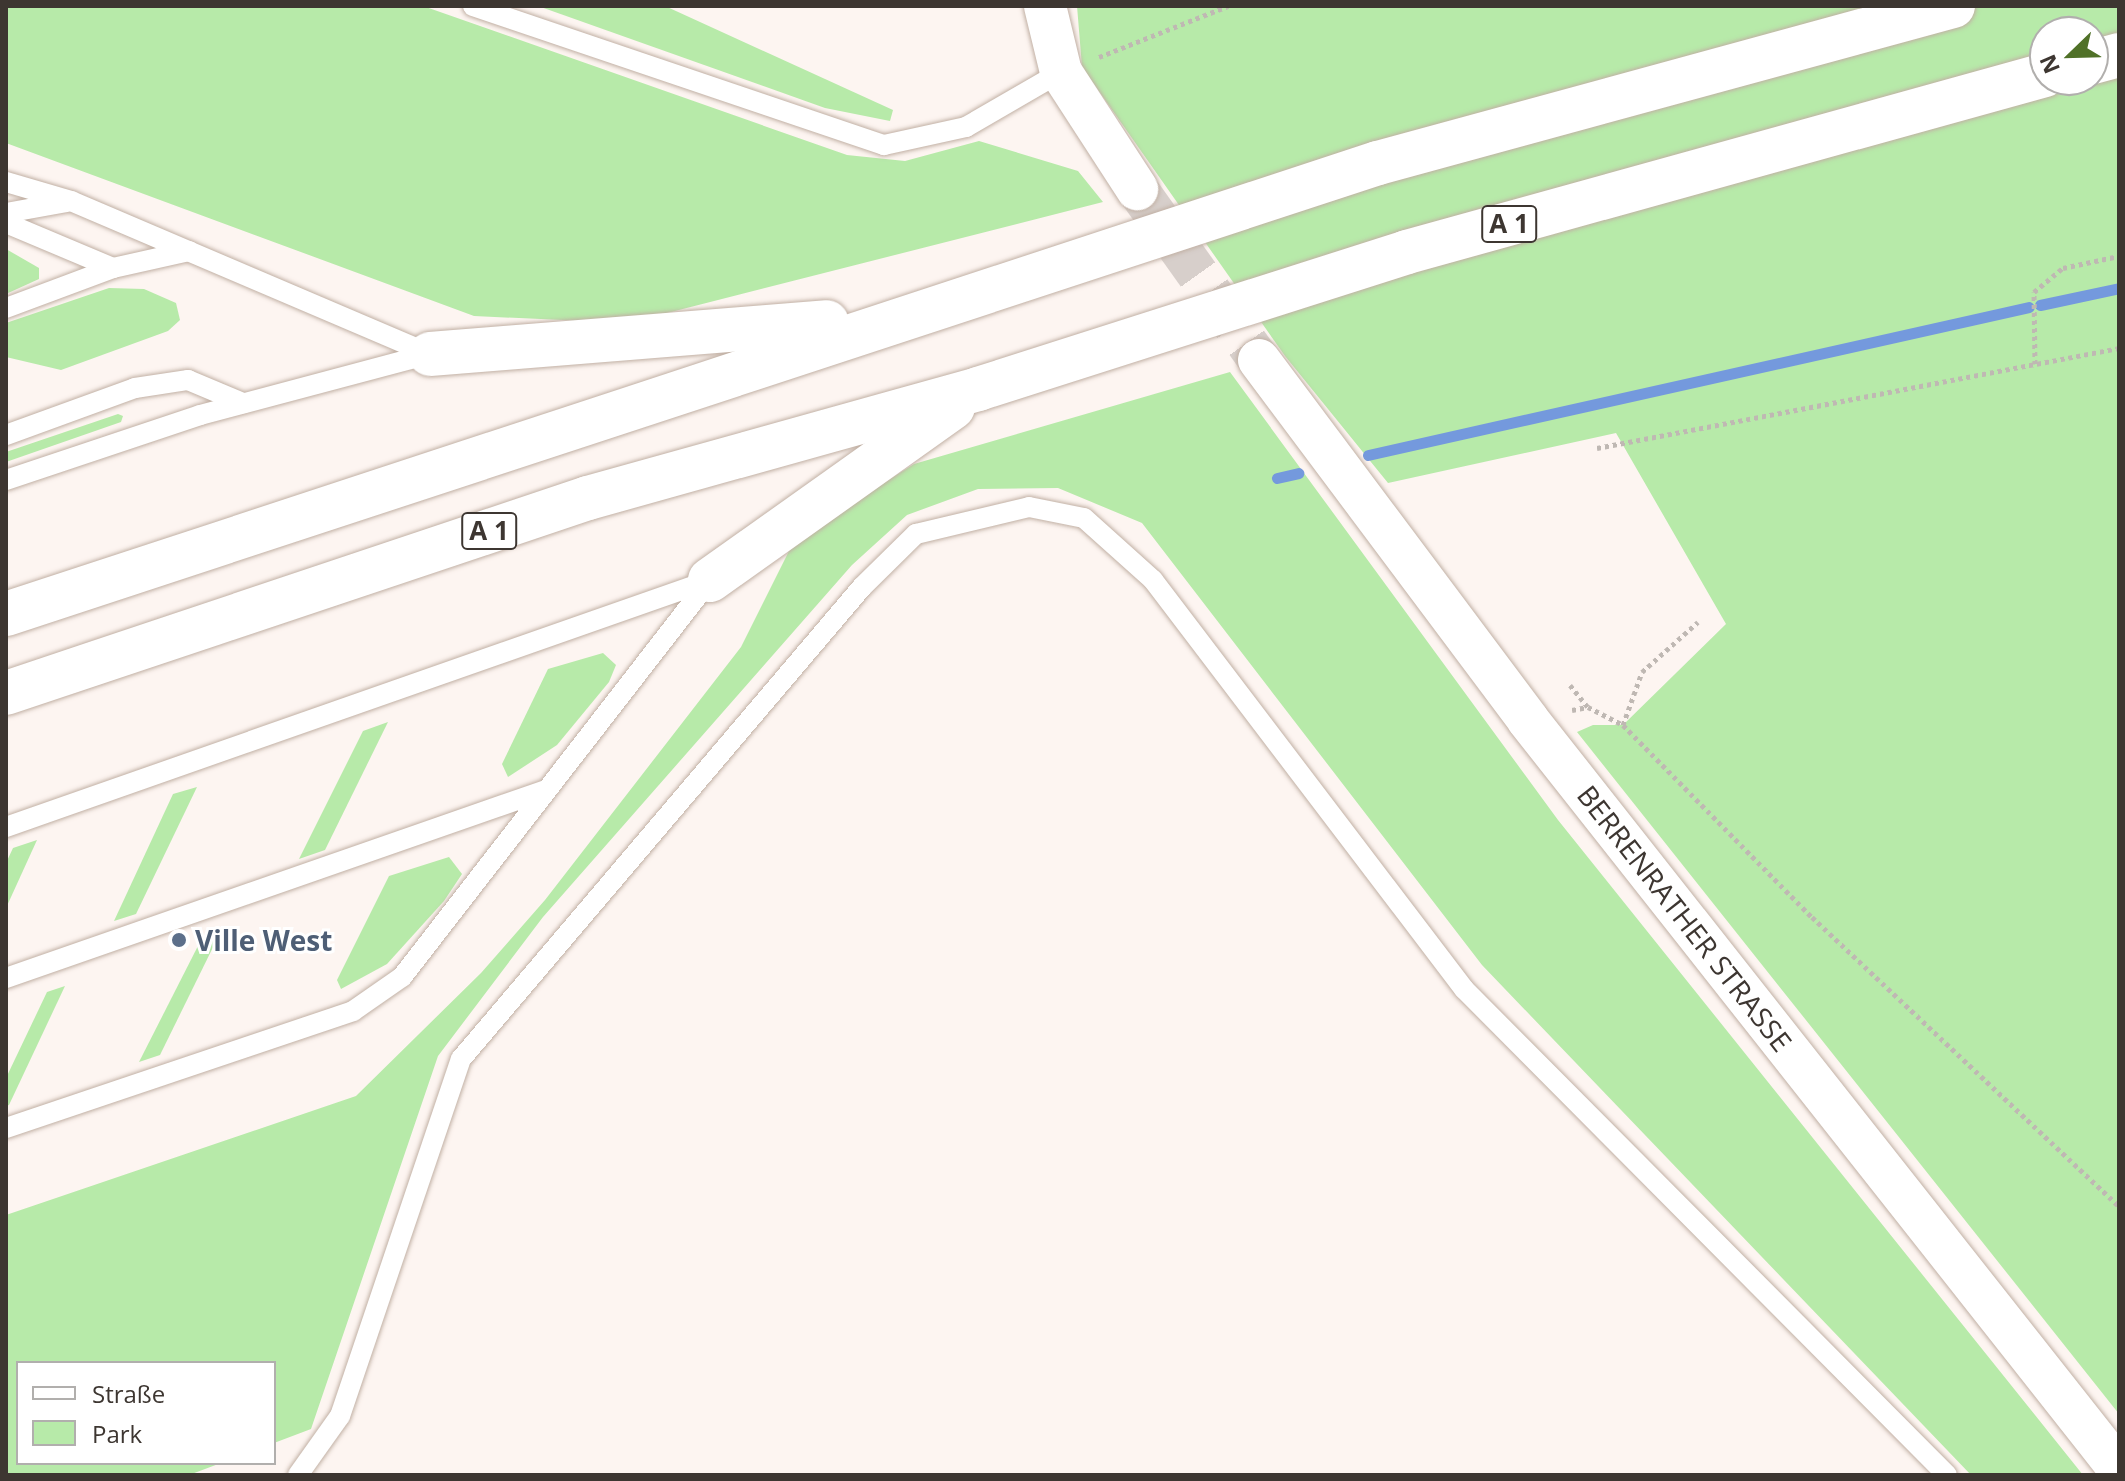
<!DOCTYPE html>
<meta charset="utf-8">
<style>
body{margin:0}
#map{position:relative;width:2125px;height:1481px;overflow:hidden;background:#fdf5f1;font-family:"Open Sans",sans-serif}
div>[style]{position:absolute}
.green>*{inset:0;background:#b7eaa9}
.stream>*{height:11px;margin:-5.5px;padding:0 5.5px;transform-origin:5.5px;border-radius:5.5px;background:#7499dd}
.minor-tunnel>*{height:42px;margin-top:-21px;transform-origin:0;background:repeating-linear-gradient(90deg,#d7cfcb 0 42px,transparent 0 63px)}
.path>*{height:5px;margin-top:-2.5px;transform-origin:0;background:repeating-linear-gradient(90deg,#bfb8b3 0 4px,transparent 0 8px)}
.roads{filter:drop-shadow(0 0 2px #c1b0a4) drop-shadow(0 0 2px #c1b0a4)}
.service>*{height:20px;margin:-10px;padding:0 10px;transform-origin:10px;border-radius:10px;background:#fff}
.minor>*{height:42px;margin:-21px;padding:0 21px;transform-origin:21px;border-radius:21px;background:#fff}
.motorway>*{height:44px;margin:-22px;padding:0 22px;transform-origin:22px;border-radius:22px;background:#fff}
.dots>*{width:22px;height:22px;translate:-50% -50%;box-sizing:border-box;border:4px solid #fff;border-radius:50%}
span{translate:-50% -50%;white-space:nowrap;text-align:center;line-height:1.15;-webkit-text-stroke:6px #fff;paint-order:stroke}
.shield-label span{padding:2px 6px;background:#fff;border:2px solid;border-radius:6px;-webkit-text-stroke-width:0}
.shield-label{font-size:26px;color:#3d3631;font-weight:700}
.street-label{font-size:28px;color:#3d3631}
.service-label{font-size:28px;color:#4e5e75;font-weight:700}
.left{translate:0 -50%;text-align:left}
.frame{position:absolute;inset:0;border:8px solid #3d3631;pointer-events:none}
.legend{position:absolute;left:16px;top:1361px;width:260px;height:104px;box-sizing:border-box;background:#fff;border:2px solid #b1afad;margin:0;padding:10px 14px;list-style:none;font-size:24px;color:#3d3631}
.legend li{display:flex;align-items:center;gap:16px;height:40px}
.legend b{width:40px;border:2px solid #b1afad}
.north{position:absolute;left:2029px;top:16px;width:80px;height:80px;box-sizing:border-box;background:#fff;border:2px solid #b1afad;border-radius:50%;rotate:247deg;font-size:22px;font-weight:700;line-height:32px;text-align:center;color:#3d3631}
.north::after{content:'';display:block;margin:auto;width:28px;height:36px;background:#507128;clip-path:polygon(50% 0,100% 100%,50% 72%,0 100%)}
</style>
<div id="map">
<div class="green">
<div style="clip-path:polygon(6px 6px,423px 6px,847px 155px,905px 161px,979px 141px,1078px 171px,1103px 202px,628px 323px,474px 316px,6px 143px)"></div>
<div style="clip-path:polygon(538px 6px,665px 6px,893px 110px,890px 121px,825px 108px)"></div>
<div style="clip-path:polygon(evenodd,1077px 6px,2119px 6px,2119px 1414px,1577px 732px,1593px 725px,1623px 725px,1726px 624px,1616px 433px,1388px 483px,1285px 356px,1082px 67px,1077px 6px,2045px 32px,2093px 32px,2093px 80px,2045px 80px,2045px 32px)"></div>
<div style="clip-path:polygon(6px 249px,39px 268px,39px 279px,6px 294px)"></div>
<div style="clip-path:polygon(109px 288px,144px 289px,176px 303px,180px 320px,168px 331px,61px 370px,6px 357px,6px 323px)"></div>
<div style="clip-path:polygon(1230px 372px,1558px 820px,2083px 1475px,1971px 1475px,1482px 965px,1142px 523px,1058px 488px,978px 489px,907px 515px,852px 565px,543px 917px,438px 1056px,311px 1429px,274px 1443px,274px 1363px,18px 1363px,18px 1463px,221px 1463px,189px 1475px,6px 1475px,6px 1215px,356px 1096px,481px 973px,545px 900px,741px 647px,795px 539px,914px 464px)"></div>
<div style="clip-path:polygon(118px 414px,123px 416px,121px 422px,6px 462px,6px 452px)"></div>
<div style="clip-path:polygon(603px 653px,616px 665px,609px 682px,557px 745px,508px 777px,502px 764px,548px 669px)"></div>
<div style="clip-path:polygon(388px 722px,325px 850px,299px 859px,363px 731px)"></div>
<div style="clip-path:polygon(197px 787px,136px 914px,114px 921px,173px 794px)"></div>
<div style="clip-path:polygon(37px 840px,6px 908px,6px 863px,13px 848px)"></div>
<div style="clip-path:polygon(449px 857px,462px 874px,444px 901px,387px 964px,341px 989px,337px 980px,389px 876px)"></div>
<div style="clip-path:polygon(220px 933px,160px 1055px,139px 1062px,201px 940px)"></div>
<div style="clip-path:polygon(65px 986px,9px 1105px,6px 1106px,6px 1078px,47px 992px)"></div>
</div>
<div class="stream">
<div style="left:2040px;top:305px;width:81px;rotate:-12.1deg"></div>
<div style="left:1368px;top:455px;width:677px;rotate:-12.62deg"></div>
<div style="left:1277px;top:478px;width:22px;rotate:-13deg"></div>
</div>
<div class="minor-tunnel">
<div style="left:1137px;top:189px;width:210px;rotate:54.5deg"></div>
</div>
<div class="path">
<div style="left:1099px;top:57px;width:139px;rotate:-21.6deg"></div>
<div style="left:2035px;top:364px;width:72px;rotate:-90.8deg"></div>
<div style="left:2034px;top:292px;width:38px;rotate:-40deg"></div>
<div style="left:2063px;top:268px;width:57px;rotate:-12.1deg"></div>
<div style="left:1597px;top:448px;width:531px;rotate:-10.84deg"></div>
<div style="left:1570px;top:685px;width:28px;rotate:51deg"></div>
<div style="left:1572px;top:710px;width:16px;rotate:-11deg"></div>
<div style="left:1588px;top:707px;width:39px;rotate:27deg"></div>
<div style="left:1623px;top:725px;width:269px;rotate:45.5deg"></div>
<div style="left:1812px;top:917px;width:422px;rotate:43.3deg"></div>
<div style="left:1623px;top:725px;width:56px;rotate:-70.3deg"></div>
<div style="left:1642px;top:672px;width:75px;rotate:-41.8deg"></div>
</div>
<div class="roads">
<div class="service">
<div style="left:473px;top:6px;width:434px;rotate:18.7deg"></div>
<div style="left:884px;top:145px;width:84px;rotate:-12.4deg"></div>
<div style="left:966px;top:127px;width:110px;rotate:-30.1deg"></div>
<div style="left:6px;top:182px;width:68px;rotate:16.3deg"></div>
<div style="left:71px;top:201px;width:390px;rotate:23.1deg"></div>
<div style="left:6px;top:213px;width:62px;rotate:-10.2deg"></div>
<div style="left:6px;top:223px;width:116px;rotate:22.8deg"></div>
<div style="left:6px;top:308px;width:114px;rotate:-20.5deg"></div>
<div style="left:113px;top:268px;width:78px;rotate:-12.6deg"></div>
<div style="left:6px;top:435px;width:137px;rotate:-20deg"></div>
<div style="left:135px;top:388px;width:54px;rotate:-8.6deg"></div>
<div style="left:188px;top:380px;width:60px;rotate:22.7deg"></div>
<div style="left:6px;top:480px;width:205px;rotate:-18.5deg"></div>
<div style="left:200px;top:415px;width:238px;rotate:-14.9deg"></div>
<div style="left:6px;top:827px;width:746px;rotate:-19.33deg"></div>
<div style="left:6px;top:978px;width:572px;rotate:-19.2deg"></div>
<div style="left:6px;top:1128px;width:366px;rotate:-18.6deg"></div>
<div style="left:353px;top:1011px;width:60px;rotate:-34.8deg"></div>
<div style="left:402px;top:977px;width:502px;rotate:-52.2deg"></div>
<div style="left:298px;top:1475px;width:72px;rotate:-54.6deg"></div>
<div style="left:340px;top:1416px;width:377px;rotate:-71.3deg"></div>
<div style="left:461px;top:1059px;width:619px;rotate:-49.65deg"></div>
<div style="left:862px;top:587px;width:76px;rotate:-44.5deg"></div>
<div style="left:916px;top:534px;width:116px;rotate:-13.4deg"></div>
<div style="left:1029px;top:507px;width:56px;rotate:11.3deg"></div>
<div style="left:1084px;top:518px;width:93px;rotate:41.9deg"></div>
<div style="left:1153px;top:580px;width:514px;rotate:52.75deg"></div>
<div style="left:1464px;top:989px;width:685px;rotate:45.18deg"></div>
</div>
<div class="minor">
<div style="left:1045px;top:6px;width:68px;rotate:76.4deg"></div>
<div style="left:1061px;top:72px;width:140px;rotate:57deg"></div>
<div style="left:1259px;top:360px;width:449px;rotate:53.2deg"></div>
<div style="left:1528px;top:720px;width:954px;rotate:51.72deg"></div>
</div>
<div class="motorway">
<div style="left:2093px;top:62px;width:27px;rotate:-15deg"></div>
<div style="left:430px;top:354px;width:398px;rotate:-4.6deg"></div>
<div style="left:710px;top:580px;width:298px;rotate:-35.4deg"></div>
<div style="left:6px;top:614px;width:1444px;rotate:-18.2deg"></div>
<div style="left:1378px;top:163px;width:596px;rotate:-15.27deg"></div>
<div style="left:6px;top:693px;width:614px;rotate:-18.52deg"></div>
<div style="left:588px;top:498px;width:405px;rotate:-15.6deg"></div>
<div style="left:978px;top:389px;width:450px;rotate:-17.7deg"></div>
<div style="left:1407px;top:252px;width:662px;rotate:-15.51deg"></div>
</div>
</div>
<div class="dots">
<div style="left:179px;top:940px;background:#5c6f8a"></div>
</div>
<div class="shield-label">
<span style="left:1509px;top:224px">A 1</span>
<span style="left:489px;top:531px">A 1</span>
</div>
<div class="street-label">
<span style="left:1685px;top:918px;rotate:52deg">BERRENRATHER STRASSE</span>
</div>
<div class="service-label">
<span class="left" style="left:195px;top:940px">Ville West</span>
</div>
<div class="frame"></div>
<ul class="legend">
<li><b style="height:10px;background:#fff"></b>Straße</li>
<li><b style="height:22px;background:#b7eaa9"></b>Park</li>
</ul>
<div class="north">N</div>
</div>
